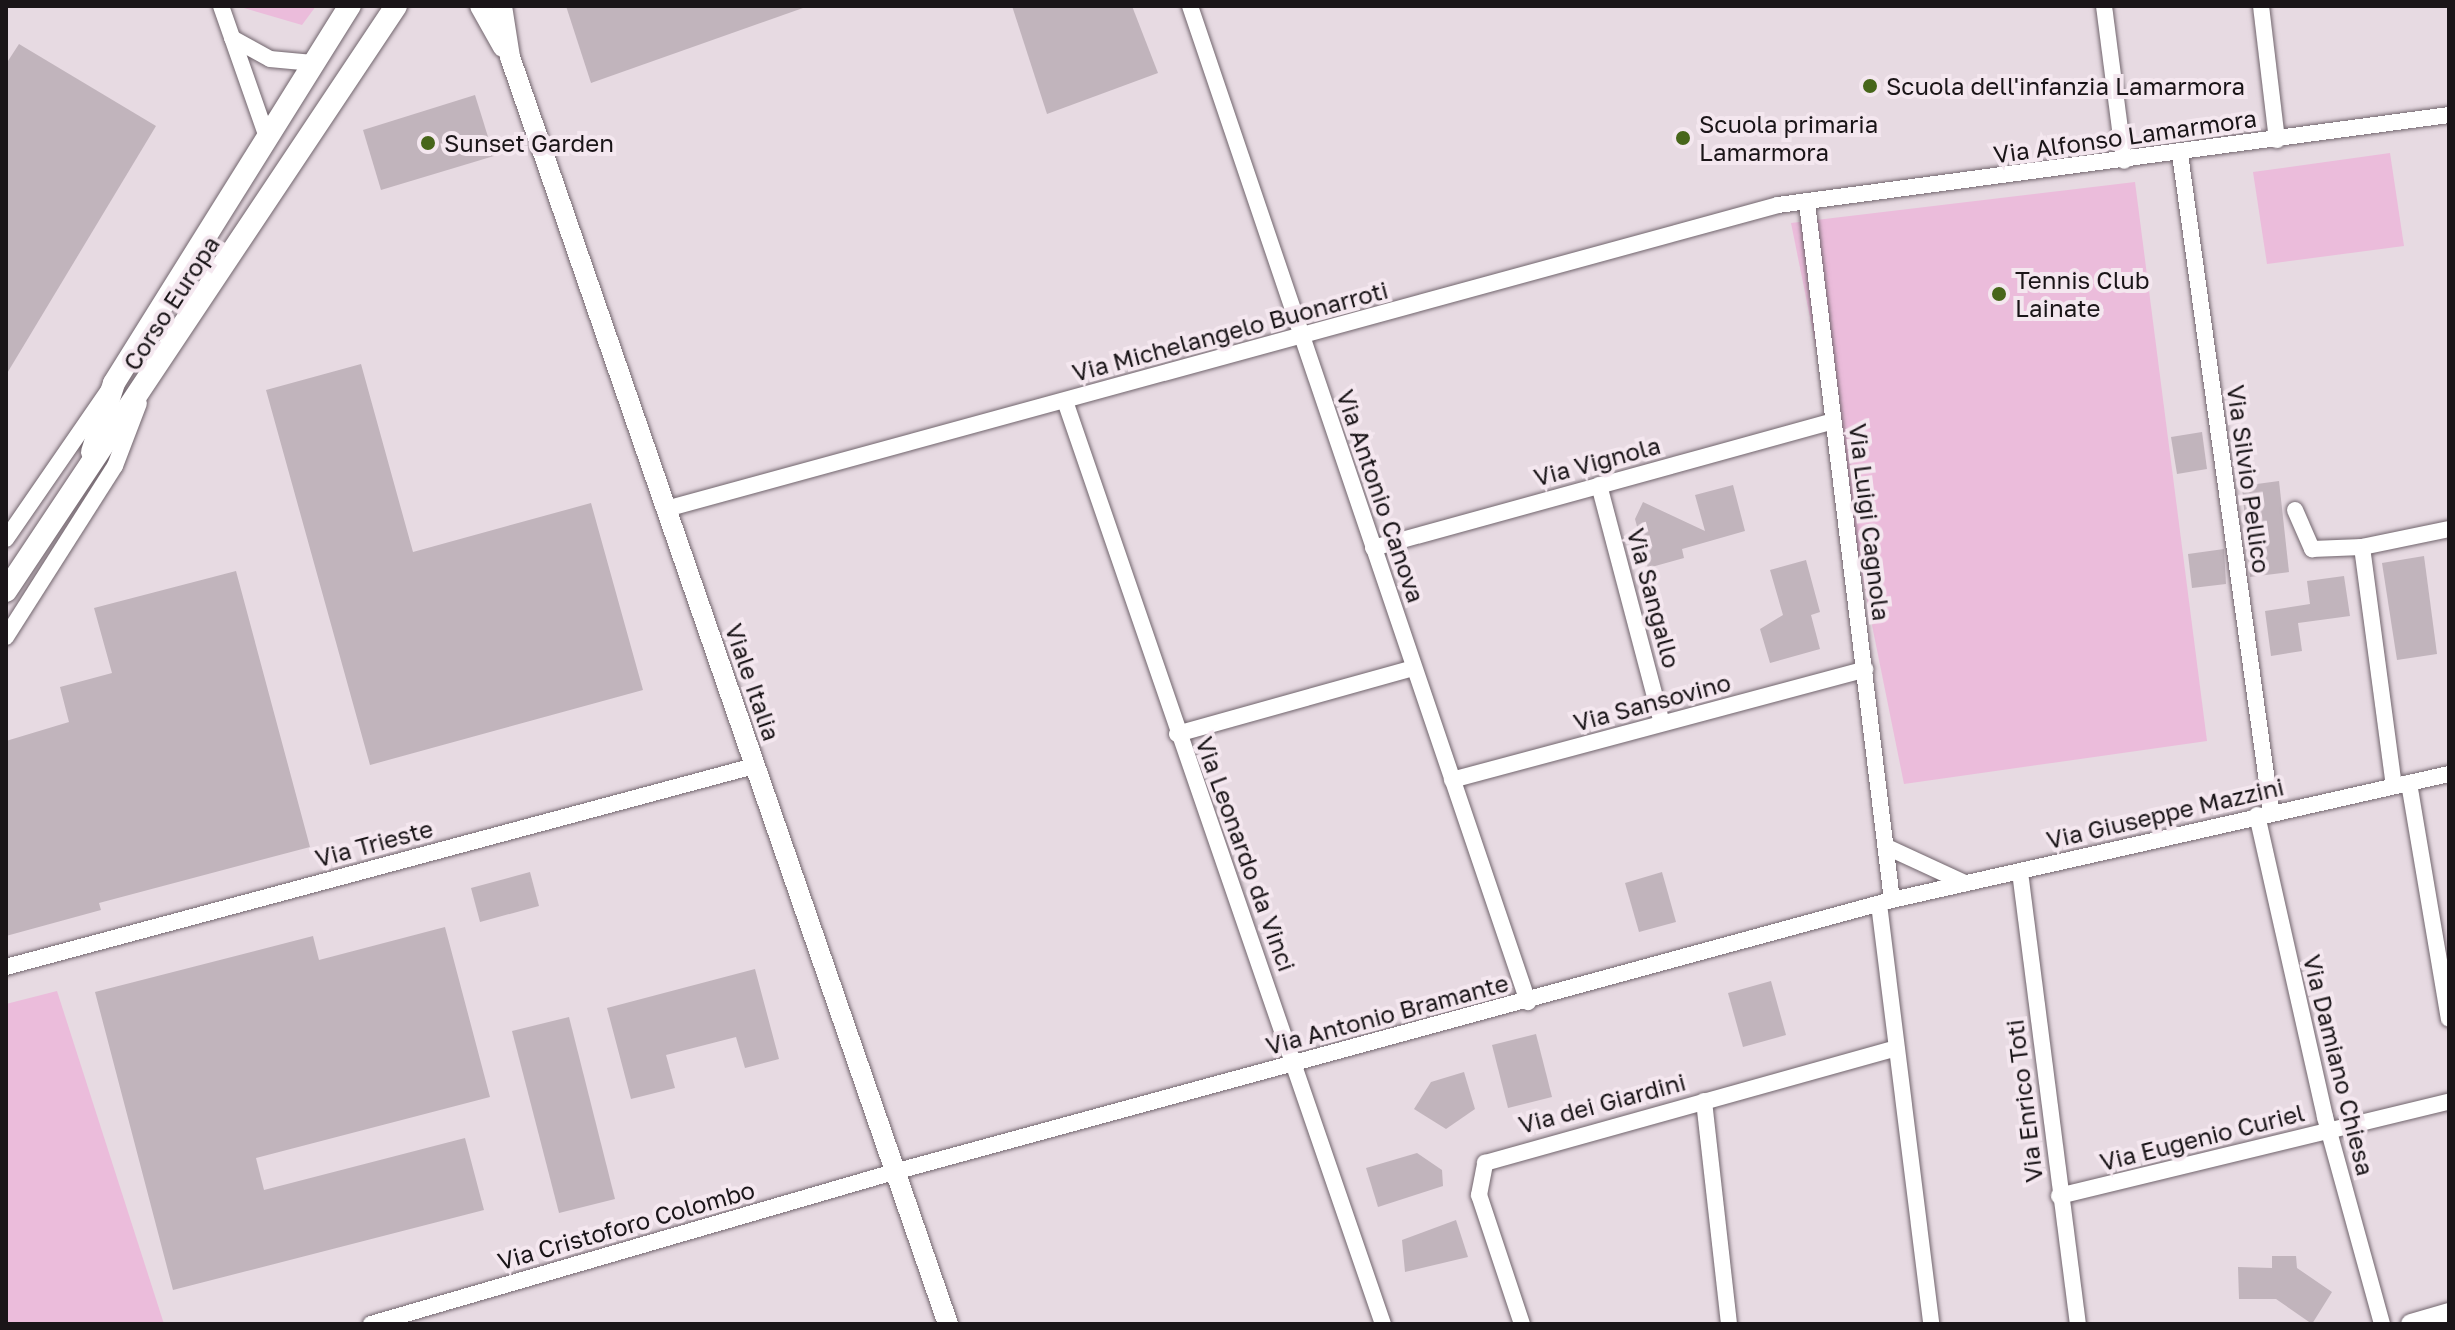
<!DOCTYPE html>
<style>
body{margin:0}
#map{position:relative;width:2455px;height:1330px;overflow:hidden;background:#e7dae2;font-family:"Golos Text",sans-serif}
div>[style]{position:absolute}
.green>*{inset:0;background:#ebbcdb}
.building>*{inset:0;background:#c1b4bc}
.roads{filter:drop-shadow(0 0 2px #71656d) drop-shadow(0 0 2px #71656d)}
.minor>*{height:16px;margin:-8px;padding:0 8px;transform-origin:8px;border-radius:8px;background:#fff}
.tertiary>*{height:20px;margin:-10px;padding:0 10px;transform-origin:10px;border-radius:10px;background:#fff}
.secondary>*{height:22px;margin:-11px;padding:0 11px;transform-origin:11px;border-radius:11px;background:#fff}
.dots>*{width:22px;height:22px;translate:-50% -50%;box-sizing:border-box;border:4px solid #f4e7ef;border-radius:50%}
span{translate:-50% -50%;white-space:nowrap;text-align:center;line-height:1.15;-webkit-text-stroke:8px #f4e7ef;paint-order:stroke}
.poi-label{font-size:24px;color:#1a1518}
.left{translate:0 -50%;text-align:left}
.street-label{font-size:24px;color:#1a1518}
.frame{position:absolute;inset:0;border:8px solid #1a1518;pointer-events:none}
</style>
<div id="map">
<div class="green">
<div style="clip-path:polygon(237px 6px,316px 6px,302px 25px)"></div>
<div style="clip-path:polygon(2390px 153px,2404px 246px,2267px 264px,2253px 172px)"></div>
<div style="clip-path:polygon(2135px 182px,2207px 741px,1904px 784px,1791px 223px)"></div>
<div style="clip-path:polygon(57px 991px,164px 1324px,6px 1324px,6px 1004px)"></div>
</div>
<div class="building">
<div style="clip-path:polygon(566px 6px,802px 6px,803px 8px,591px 83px)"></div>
<div style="clip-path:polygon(1012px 6px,1132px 6px,1158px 73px,1047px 114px)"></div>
<div style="clip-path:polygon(19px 44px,156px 126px,6px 375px,6px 64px)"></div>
<div style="clip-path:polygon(475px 95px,494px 156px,381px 190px,363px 130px)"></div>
<div style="clip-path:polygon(361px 364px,413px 552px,591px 503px,643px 690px,370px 765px,266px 390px)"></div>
<div style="clip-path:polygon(2202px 432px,2207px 469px,2177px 474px,2171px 437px)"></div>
<div style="clip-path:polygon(2279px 481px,2289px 572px,2250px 577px,2242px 486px)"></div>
<div style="clip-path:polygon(1733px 485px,1745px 531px,1682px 549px,1684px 558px,1648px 568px,1635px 519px,1643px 502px,1705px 531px,1695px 495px)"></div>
<div style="clip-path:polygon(2224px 549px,2226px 584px,2192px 588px,2188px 554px)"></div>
<div style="clip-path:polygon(2424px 556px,2437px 654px,2397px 660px,2382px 563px)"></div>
<div style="clip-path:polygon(1806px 560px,1820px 612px,1811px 615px,1820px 649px,1770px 663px,1760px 629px,1783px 615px,1770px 570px)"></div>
<div style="clip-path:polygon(236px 571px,310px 847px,99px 903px,101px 910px,6px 936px,6px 741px,69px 722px,60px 687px,112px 673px,94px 608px)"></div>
<div style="clip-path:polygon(2344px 576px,2350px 616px,2298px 623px,2302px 651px,2271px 656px,2265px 611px,2310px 604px,2307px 581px)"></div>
<div style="clip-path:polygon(530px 872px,539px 906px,480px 922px,471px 888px)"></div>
<div style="clip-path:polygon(1662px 872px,1676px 922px,1639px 932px,1625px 883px)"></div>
<div style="clip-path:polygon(445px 927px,490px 1097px,256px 1158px,264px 1190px,465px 1138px,484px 1210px,173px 1290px,95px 992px,313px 936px,319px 960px)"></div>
<div style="clip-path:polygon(755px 969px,779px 1059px,745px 1068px,736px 1037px,666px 1055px,675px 1088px,631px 1099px,607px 1008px)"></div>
<div style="clip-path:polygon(1771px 981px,1786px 1035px,1743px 1047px,1728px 993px)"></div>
<div style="clip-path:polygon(569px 1017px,615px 1199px,559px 1213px,512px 1031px)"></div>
<div style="clip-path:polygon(1536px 1034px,1552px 1097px,1508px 1108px,1492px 1045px)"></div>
<div style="clip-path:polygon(1464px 1072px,1475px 1109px,1446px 1129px,1414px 1109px,1431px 1082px)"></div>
<div style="clip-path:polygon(1417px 1153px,1442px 1170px,1443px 1186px,1378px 1207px,1366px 1168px)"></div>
<div style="clip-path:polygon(1456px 1220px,1468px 1257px,1405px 1272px,1402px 1240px)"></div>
<div style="clip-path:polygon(2272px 1256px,2296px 1256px,2297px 1268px,2332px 1292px,2312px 1324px,2276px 1299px,2239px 1299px,2238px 1267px,2272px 1268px)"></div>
</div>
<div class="roads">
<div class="minor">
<div style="left:221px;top:6px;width:139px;rotate:70.7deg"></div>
<div style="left:1190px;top:6px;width:1052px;rotate:71.25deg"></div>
<div style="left:2104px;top:6px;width:156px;rotate:82.6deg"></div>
<div style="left:2261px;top:6px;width:135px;rotate:83.2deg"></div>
<div style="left:232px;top:38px;width:43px;rotate:28.9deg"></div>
<div style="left:270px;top:59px;width:43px;rotate:5.3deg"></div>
<div style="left:2180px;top:154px;width:663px;rotate:82.11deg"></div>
<div style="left:1807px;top:203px;width:702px;rotate:83.05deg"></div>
<div style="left:1065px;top:401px;width:976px;rotate:70.99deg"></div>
<div style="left:1599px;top:485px;width:246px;rotate:75.2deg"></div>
<div style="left:666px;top:509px;width:1153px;rotate:-15.29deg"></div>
<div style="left:1778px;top:205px;width:677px;rotate:-7.64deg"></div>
<div style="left:2295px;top:510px;width:43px;rotate:66.4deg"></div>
<div style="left:2312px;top:549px;width:50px;rotate:-2.3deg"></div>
<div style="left:6px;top:539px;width:180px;rotate:-55.4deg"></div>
<div style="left:2362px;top:547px;width:241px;rotate:82.4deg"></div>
<div style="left:2362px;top:547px;width:89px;rotate:-11.7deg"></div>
<div style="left:1373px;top:548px;width:477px;rotate:-15.4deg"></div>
<div style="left:6px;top:637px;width:203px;rotate:-57.5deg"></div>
<div style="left:115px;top:466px;width:67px;rotate:-69.1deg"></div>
<div style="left:1177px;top:734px;width:246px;rotate:-15.6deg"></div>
<div style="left:1452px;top:780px;width:428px;rotate:-15deg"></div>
<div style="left:2409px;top:783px;width:239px;rotate:80.4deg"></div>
<div style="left:2257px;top:815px;width:310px;rotate:77.3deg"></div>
<div style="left:2325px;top:1117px;width:215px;rotate:74.6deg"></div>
<div style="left:1887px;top:847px;width:86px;rotate:24.8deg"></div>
<div style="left:2020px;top:872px;width:456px;rotate:82.7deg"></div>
<div style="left:1879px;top:904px;width:423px;rotate:82.9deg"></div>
<div style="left:6px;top:967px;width:775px;rotate:-15.04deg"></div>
<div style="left:1704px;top:1101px;width:224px;rotate:83.6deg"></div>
<div style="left:2059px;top:1196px;width:401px;rotate:-13.6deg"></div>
<div style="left:371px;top:1324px;width:545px;rotate:-16.21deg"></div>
<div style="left:894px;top:1172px;width:1034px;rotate:-15.25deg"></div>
<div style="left:1892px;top:900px;width:571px;rotate:-12.75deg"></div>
<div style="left:1522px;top:1324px;width:136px;rotate:-108.4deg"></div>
<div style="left:1479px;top:1195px;width:33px;rotate:-79deg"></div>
<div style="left:1485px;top:1163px;width:427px;rotate:-15.6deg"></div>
</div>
<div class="tertiary">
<div style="left:480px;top:6px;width:47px;rotate:60.7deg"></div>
<div style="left:502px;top:6px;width:52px;rotate:81.1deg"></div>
<div style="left:510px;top:57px;width:1341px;rotate:70.93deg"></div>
<div style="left:2411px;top:1324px;width:40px;rotate:-16deg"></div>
</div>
<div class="secondary">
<div style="left:92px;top:452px;width:72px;rotate:-72.3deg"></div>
<div style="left:114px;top:383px;width:445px;rotate:-58deg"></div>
<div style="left:6px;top:591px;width:703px;rotate:-56.31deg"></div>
</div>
</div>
<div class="dots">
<div style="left:1870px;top:86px;background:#47661a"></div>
<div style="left:1683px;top:138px;background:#47661a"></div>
<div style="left:428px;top:143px;background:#47661a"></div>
<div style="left:1999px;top:294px;background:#47661a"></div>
</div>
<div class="poi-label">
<span class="left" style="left:1886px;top:86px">Scuola dell'infanzia Lamarmora</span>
<span class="left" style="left:1699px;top:138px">Scuola primaria<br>Lamarmora</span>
<span class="left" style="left:444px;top:143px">Sunset Garden</span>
<span class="left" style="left:2015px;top:294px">Tennis Club<br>Lainate</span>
</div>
<div class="street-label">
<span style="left:2125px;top:136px;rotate:-8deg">Via Alfonso Lamarmora</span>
<span style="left:171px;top:303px;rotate:-57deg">Corso Europa</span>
<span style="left:1230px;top:331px;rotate:-15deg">Via Michelangelo Buonarroti</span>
<span style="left:1597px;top:461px;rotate:-15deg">Via Vignola</span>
<span style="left:2249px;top:479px;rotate:82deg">Via Silvio Pellico</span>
<span style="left:1381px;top:496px;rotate:71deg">Via Antonio Canova</span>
<span style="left:1870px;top:522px;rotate:83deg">Via Luigi Cagnola</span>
<span style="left:1654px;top:598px;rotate:75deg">Via Sangallo</span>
<span style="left:753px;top:682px;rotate:71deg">Viale Italia</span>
<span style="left:1652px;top:702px;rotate:-15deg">Via Sansovino</span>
<span style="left:2165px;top:813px;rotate:-13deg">Via Giuseppe Mazzini</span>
<span style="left:374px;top:843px;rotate:-15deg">Via Trieste</span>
<span style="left:1246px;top:854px;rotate:70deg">Via Leonardo da Vinci</span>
<span style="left:1387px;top:1014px;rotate:-15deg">Via Antonio Bramante</span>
<span style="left:2339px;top:1065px;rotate:76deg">Via Damiano Chiesa</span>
<span style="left:2024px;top:1101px;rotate:-97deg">Via Enrico Toti</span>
<span style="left:1602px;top:1103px;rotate:-15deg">Via dei Giardini</span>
<span style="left:2202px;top:1137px;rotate:-14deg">Via Eugenio Curiel</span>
<span style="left:626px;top:1225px;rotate:-16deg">Via Cristoforo Colombo</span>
</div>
<div class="frame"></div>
</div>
